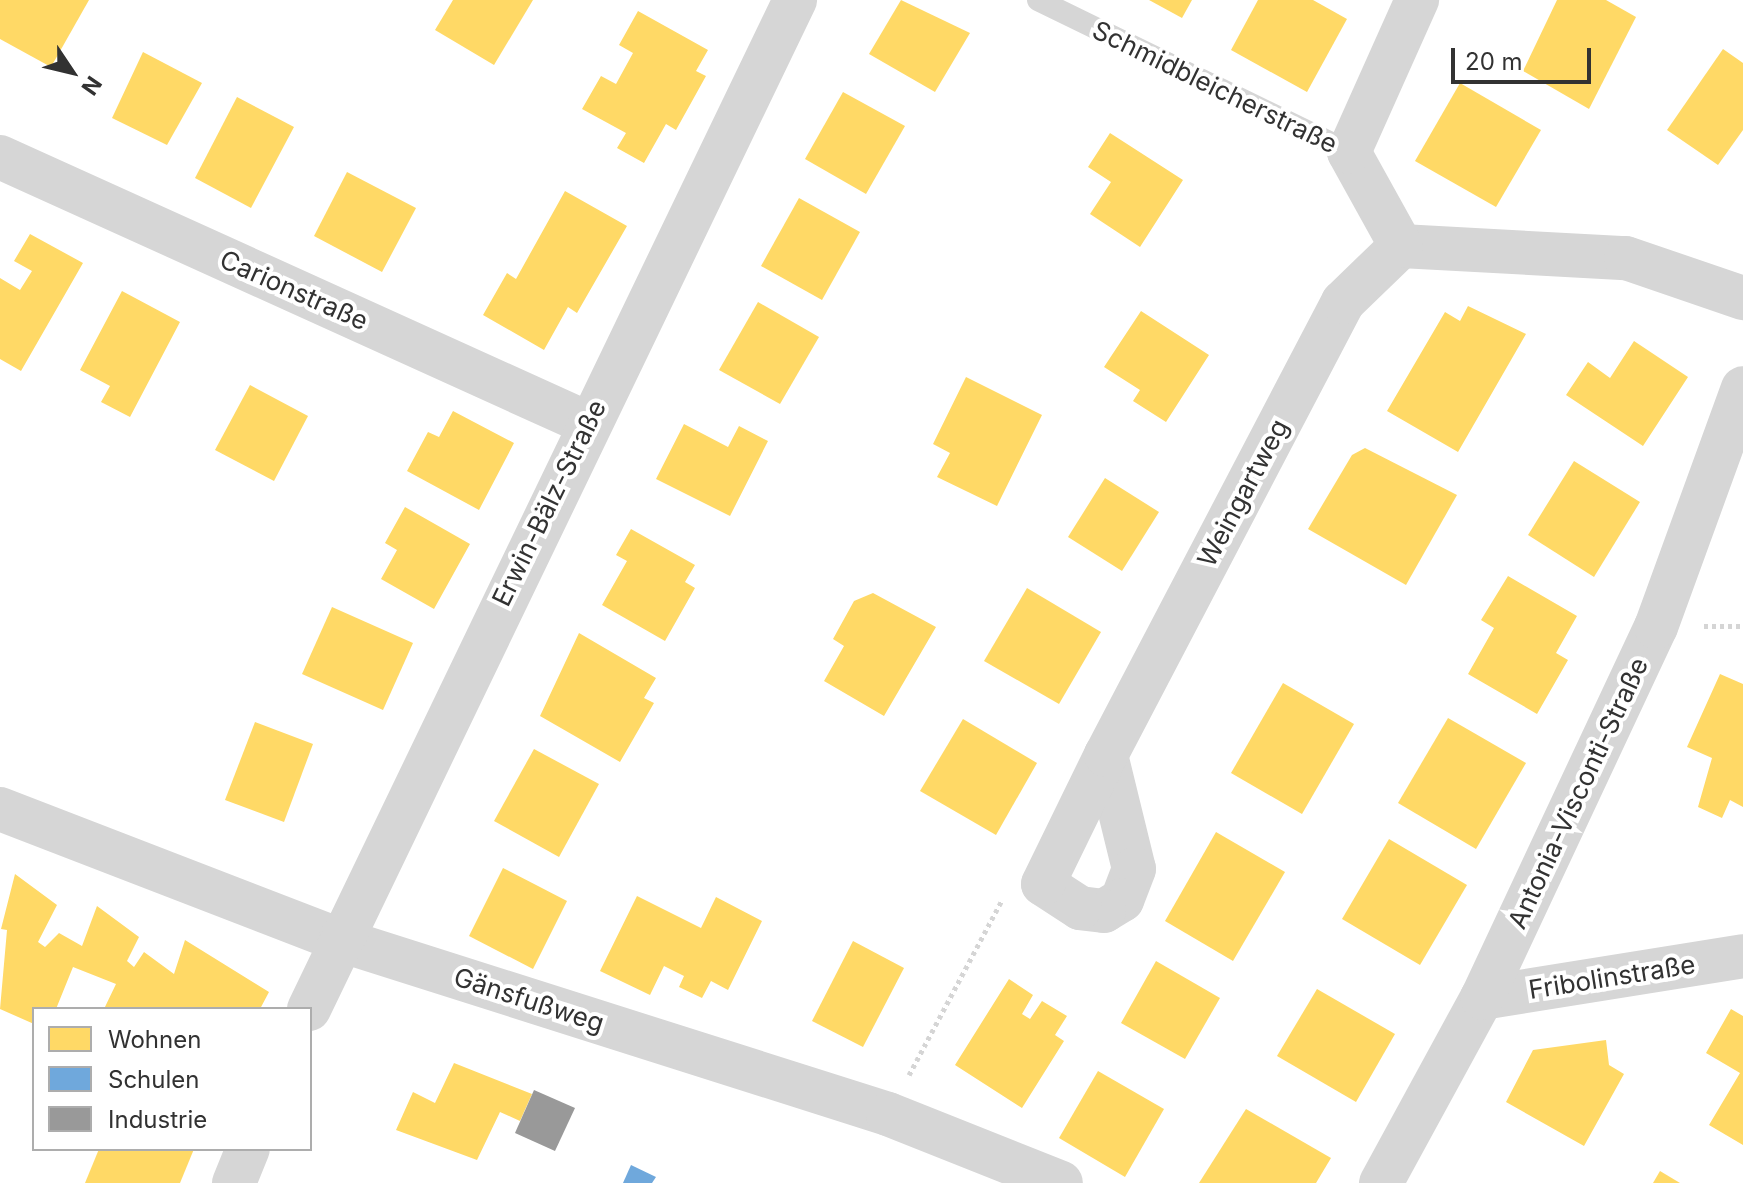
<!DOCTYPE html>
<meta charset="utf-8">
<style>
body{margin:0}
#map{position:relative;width:1743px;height:1183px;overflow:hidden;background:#fff;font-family:Inter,sans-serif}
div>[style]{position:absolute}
.homes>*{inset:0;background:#ffd966}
.schools>*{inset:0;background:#6fa8dc}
.industry>*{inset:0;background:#999}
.path>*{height:5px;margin-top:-2.5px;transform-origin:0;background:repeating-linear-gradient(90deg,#d5d5d5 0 4px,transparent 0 8px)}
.service>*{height:22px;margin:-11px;padding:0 11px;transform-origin:11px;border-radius:11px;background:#d6d6d6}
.minor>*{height:44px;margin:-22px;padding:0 22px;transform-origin:22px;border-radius:22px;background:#d6d6d6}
span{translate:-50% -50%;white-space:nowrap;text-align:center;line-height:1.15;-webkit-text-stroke:8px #fff;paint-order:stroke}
.street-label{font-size:26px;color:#323232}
.legend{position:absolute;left:32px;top:1007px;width:280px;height:144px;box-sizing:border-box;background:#fff;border:2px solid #adadad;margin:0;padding:10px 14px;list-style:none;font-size:24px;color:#323232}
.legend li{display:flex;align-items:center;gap:16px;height:40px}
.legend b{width:40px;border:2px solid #adadad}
.north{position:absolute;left:32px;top:32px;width:80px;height:80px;-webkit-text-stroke:6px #fff;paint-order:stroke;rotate:125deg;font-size:22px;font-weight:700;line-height:32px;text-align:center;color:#323232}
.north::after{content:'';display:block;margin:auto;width:28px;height:36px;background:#323232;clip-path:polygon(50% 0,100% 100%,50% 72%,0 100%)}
.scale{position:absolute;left:1451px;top:48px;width:140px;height:36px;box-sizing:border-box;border:4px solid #323232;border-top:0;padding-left:10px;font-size:24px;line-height:28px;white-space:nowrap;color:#323232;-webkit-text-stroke:6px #fff;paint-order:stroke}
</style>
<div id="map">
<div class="homes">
<div style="clip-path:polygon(0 0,89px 0,51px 67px,0 39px)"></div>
<div style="clip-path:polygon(453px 0,533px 0,494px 65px,435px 30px)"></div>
<div style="clip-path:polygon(901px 0,970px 33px,935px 92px,869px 54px)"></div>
<div style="clip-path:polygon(1149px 0,1192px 0,1182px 18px)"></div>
<div style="clip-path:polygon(1258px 0,1313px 0,1347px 19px,1307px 92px,1231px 50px)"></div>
<div style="clip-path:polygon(1557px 0,1606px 0,1636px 17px,1589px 109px,1523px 71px)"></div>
<div style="clip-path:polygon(638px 11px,708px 50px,696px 71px,706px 76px,676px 130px,666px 124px,644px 163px,617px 148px,626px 133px,582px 109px,601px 76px,616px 84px,633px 53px,619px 45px)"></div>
<div style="clip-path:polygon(1723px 49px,1743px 63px,1743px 130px,1718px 165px,1667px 130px)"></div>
<div style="clip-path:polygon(143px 52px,202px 83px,167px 145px,112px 118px)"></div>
<div style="clip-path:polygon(1460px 83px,1541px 130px,1496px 207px,1415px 161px)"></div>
<div style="clip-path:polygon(843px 92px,905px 126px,866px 194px,805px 159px)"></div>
<div style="clip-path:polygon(237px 97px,294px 127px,251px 208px,195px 178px)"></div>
<div style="clip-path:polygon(1110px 133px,1183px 180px,1140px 247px,1090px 214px,1111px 182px,1088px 167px)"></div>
<div style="clip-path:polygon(347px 172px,416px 208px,382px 272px,314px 236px)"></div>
<div style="clip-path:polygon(565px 191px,627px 226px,577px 313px,568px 307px,544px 350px,483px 315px,507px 273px,516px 279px)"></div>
<div style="clip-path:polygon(799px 198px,860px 232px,822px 300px,761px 266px)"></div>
<div style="clip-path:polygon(30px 234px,83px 263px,21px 371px,0 359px,0 278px,20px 290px,32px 271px,14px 261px)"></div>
<div style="clip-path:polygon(122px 291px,180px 322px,130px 417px,101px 402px,110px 386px,80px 370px)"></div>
<div style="clip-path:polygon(758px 302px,819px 337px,780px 404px,719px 370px)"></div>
<div style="clip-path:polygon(1468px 306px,1526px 334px,1458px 452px,1387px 411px,1445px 312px,1460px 321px)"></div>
<div style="clip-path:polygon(1141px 311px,1209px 355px,1166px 422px,1133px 401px,1140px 390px,1104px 367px)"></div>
<div style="clip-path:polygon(1634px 341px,1688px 377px,1643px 446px,1566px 395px,1588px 362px,1610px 378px)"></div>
<div style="clip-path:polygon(966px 377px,1042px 415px,997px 506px,937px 477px,950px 453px,933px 444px)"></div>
<div style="clip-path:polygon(250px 385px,308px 416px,274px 481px,215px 450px)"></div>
<div style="clip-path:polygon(453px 411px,514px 443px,479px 510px,407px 471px,428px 432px,439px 437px)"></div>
<div style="clip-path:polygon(684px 424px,728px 447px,739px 426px,768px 441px,730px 516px,656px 479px)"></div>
<div style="clip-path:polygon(1365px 448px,1457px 495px,1406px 585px,1308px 529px,1352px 455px)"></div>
<div style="clip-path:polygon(1574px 461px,1640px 502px,1594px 577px,1528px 535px)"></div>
<div style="clip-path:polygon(1105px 478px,1159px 512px,1122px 571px,1068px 537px)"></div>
<div style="clip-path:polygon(405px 507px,470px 544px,434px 609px,381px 579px,397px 550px,385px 543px)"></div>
<div style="clip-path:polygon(631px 529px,695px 565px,685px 582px,695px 588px,665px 641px,602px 605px,627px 561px,616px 555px)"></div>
<div style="clip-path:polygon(1508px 576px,1577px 616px,1556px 653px,1568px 660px,1537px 714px,1468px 674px,1494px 628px,1481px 620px)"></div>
<div style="clip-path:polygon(1027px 588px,1101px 632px,1059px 704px,984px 661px)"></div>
<div style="clip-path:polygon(873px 593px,936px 627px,884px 716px,824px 681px,844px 646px,833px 639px,854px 601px)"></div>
<div style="clip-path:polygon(332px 607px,413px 643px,383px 710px,302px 674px)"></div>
<div style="clip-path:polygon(579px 633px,656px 678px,644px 698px,654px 703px,620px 762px,540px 716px)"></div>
<div style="clip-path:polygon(1720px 674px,1743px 684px,1743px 807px,1730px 800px,1722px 818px,1698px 807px,1712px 758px,1687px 747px)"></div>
<div style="clip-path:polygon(1283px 683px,1354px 724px,1302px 814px,1231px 773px)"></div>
<div style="clip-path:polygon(1448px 718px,1526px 763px,1476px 849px,1398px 803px)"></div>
<div style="clip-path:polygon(963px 719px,1037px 763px,996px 835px,920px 791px)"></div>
<div style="clip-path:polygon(255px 722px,313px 744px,284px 822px,225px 800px)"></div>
<div style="clip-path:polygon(534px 749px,599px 784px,559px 857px,494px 821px)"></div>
<div style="clip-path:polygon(1216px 832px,1285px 872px,1233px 961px,1165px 921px)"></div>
<div style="clip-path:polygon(1389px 839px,1467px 885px,1420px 965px,1342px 919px)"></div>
<div style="clip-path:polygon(503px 868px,567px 901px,533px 969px,469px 936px)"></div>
<div style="clip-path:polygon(15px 874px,57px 905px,38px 942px,45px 947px,59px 933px,82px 946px,97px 906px,139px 937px,127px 961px,134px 967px,144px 952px,174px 974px,185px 940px,269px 992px,260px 1009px,104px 1009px,116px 984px,73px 967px,56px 1009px,34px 1009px,34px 1024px,0 1009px,7px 930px,1px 929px)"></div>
<div style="clip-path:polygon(637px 896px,701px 928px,716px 897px,762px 921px,728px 990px,711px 981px,702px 998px,679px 987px,684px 976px,664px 966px,650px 995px,600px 971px)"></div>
<div style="clip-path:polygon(853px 941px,904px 968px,863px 1047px,812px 1021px)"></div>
<div style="clip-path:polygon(1156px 961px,1220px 998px,1185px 1059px,1121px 1023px)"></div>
<div style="clip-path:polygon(1009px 979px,1033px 995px,1022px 1014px,1030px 1019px,1042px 1001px,1067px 1016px,1055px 1035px,1064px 1041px,1022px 1108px,955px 1065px)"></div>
<div style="clip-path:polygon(1317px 989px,1395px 1034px,1356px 1102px,1277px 1056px)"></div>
<div style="clip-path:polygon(1731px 1009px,1743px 1016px,1743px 1145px,1709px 1125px,1740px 1073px,1706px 1053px)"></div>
<div style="clip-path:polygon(1606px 1040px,1609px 1065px,1624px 1074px,1584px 1146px,1506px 1102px,1533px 1050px)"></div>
<div style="clip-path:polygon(454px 1063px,532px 1094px,520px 1121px,500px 1112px,477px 1160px,396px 1130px,413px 1092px,435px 1103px)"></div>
<div style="clip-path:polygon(1098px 1071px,1164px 1109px,1125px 1177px,1059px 1138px)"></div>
<div style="clip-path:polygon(1246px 1109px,1331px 1158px,1316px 1183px,1199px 1183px)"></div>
<div style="clip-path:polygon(99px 1149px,194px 1149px,180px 1183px,85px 1183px)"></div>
<div style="clip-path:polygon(1660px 1171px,1680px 1183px,1653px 1183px)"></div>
</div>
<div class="schools">
<div style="clip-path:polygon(631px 1165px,656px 1177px,652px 1183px,623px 1183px)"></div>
</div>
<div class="industry">
<div style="clip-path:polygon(534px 1090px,575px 1108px,555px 1151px,515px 1133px)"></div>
</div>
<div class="path">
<div style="left:1704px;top:626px;width:39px"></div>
<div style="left:909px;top:1075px;width:198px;rotate:-62deg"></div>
</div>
<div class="service">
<div style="left:1038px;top:0;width:346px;rotate:26deg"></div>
</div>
<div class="minor">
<div style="left:0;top:157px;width:644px;rotate:24.38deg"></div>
<div style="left:1401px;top:246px;width:225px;rotate:3.1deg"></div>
<div style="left:1626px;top:258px;width:124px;rotate:18.9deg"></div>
<div style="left:1106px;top:755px;width:117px;rotate:76.2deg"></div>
<div style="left:1134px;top:869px;width:33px;rotate:111deg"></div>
<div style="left:1122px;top:900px;width:21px;rotate:149deg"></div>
<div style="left:1104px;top:911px;width:24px;rotate:-173deg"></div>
<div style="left:1080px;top:908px;width:44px;rotate:-147deg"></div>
<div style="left:1043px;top:884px;width:144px;rotate:-64deg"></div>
<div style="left:1106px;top:755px;width:511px;rotate:-62.38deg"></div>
<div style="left:1343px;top:302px;width:81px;rotate:-44deg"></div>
<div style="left:1401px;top:246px;width:107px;rotate:-119deg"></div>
<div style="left:1349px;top:152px;width:167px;rotate:-65.9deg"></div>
<div style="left:0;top:809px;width:364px;rotate:21.1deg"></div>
<div style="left:340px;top:940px;width:575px;rotate:17.62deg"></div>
<div style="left:888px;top:1114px;width:186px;rotate:21.7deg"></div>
<div style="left:1482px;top:998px;width:264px;rotate:-9.1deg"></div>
<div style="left:309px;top:1009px;width:1120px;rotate:-64.28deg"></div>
<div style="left:234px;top:1183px;width:37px;rotate:-68deg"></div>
<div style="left:1381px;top:1183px;width:211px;rotate:-61.4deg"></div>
<div style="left:1482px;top:998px;width:410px;rotate:-64.9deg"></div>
<div style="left:1656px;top:627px;width:254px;rotate:-70deg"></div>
</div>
<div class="street-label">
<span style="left:1215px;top:87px;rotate:26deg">Schmidbleicherstraße</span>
<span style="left:294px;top:290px;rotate:24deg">Carionstraße</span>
<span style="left:1243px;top:493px;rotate:-62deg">Weingartweg</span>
<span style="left:549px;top:503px;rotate:-64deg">Erwin-Bälz-Straße</span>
<span style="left:1578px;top:793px;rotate:-65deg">Antonia-Visconti-Straße</span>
<span style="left:1612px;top:977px;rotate:-9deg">Fribolinstraße</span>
<span style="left:529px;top:1000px;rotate:18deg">Gänsfußweg</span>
</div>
<ul class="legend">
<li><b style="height:22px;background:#ffd966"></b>Wohnen</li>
<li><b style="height:22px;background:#6fa8dc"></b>Schulen</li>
<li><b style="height:22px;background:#999"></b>Industrie</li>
</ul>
<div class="north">N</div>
<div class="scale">20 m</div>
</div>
